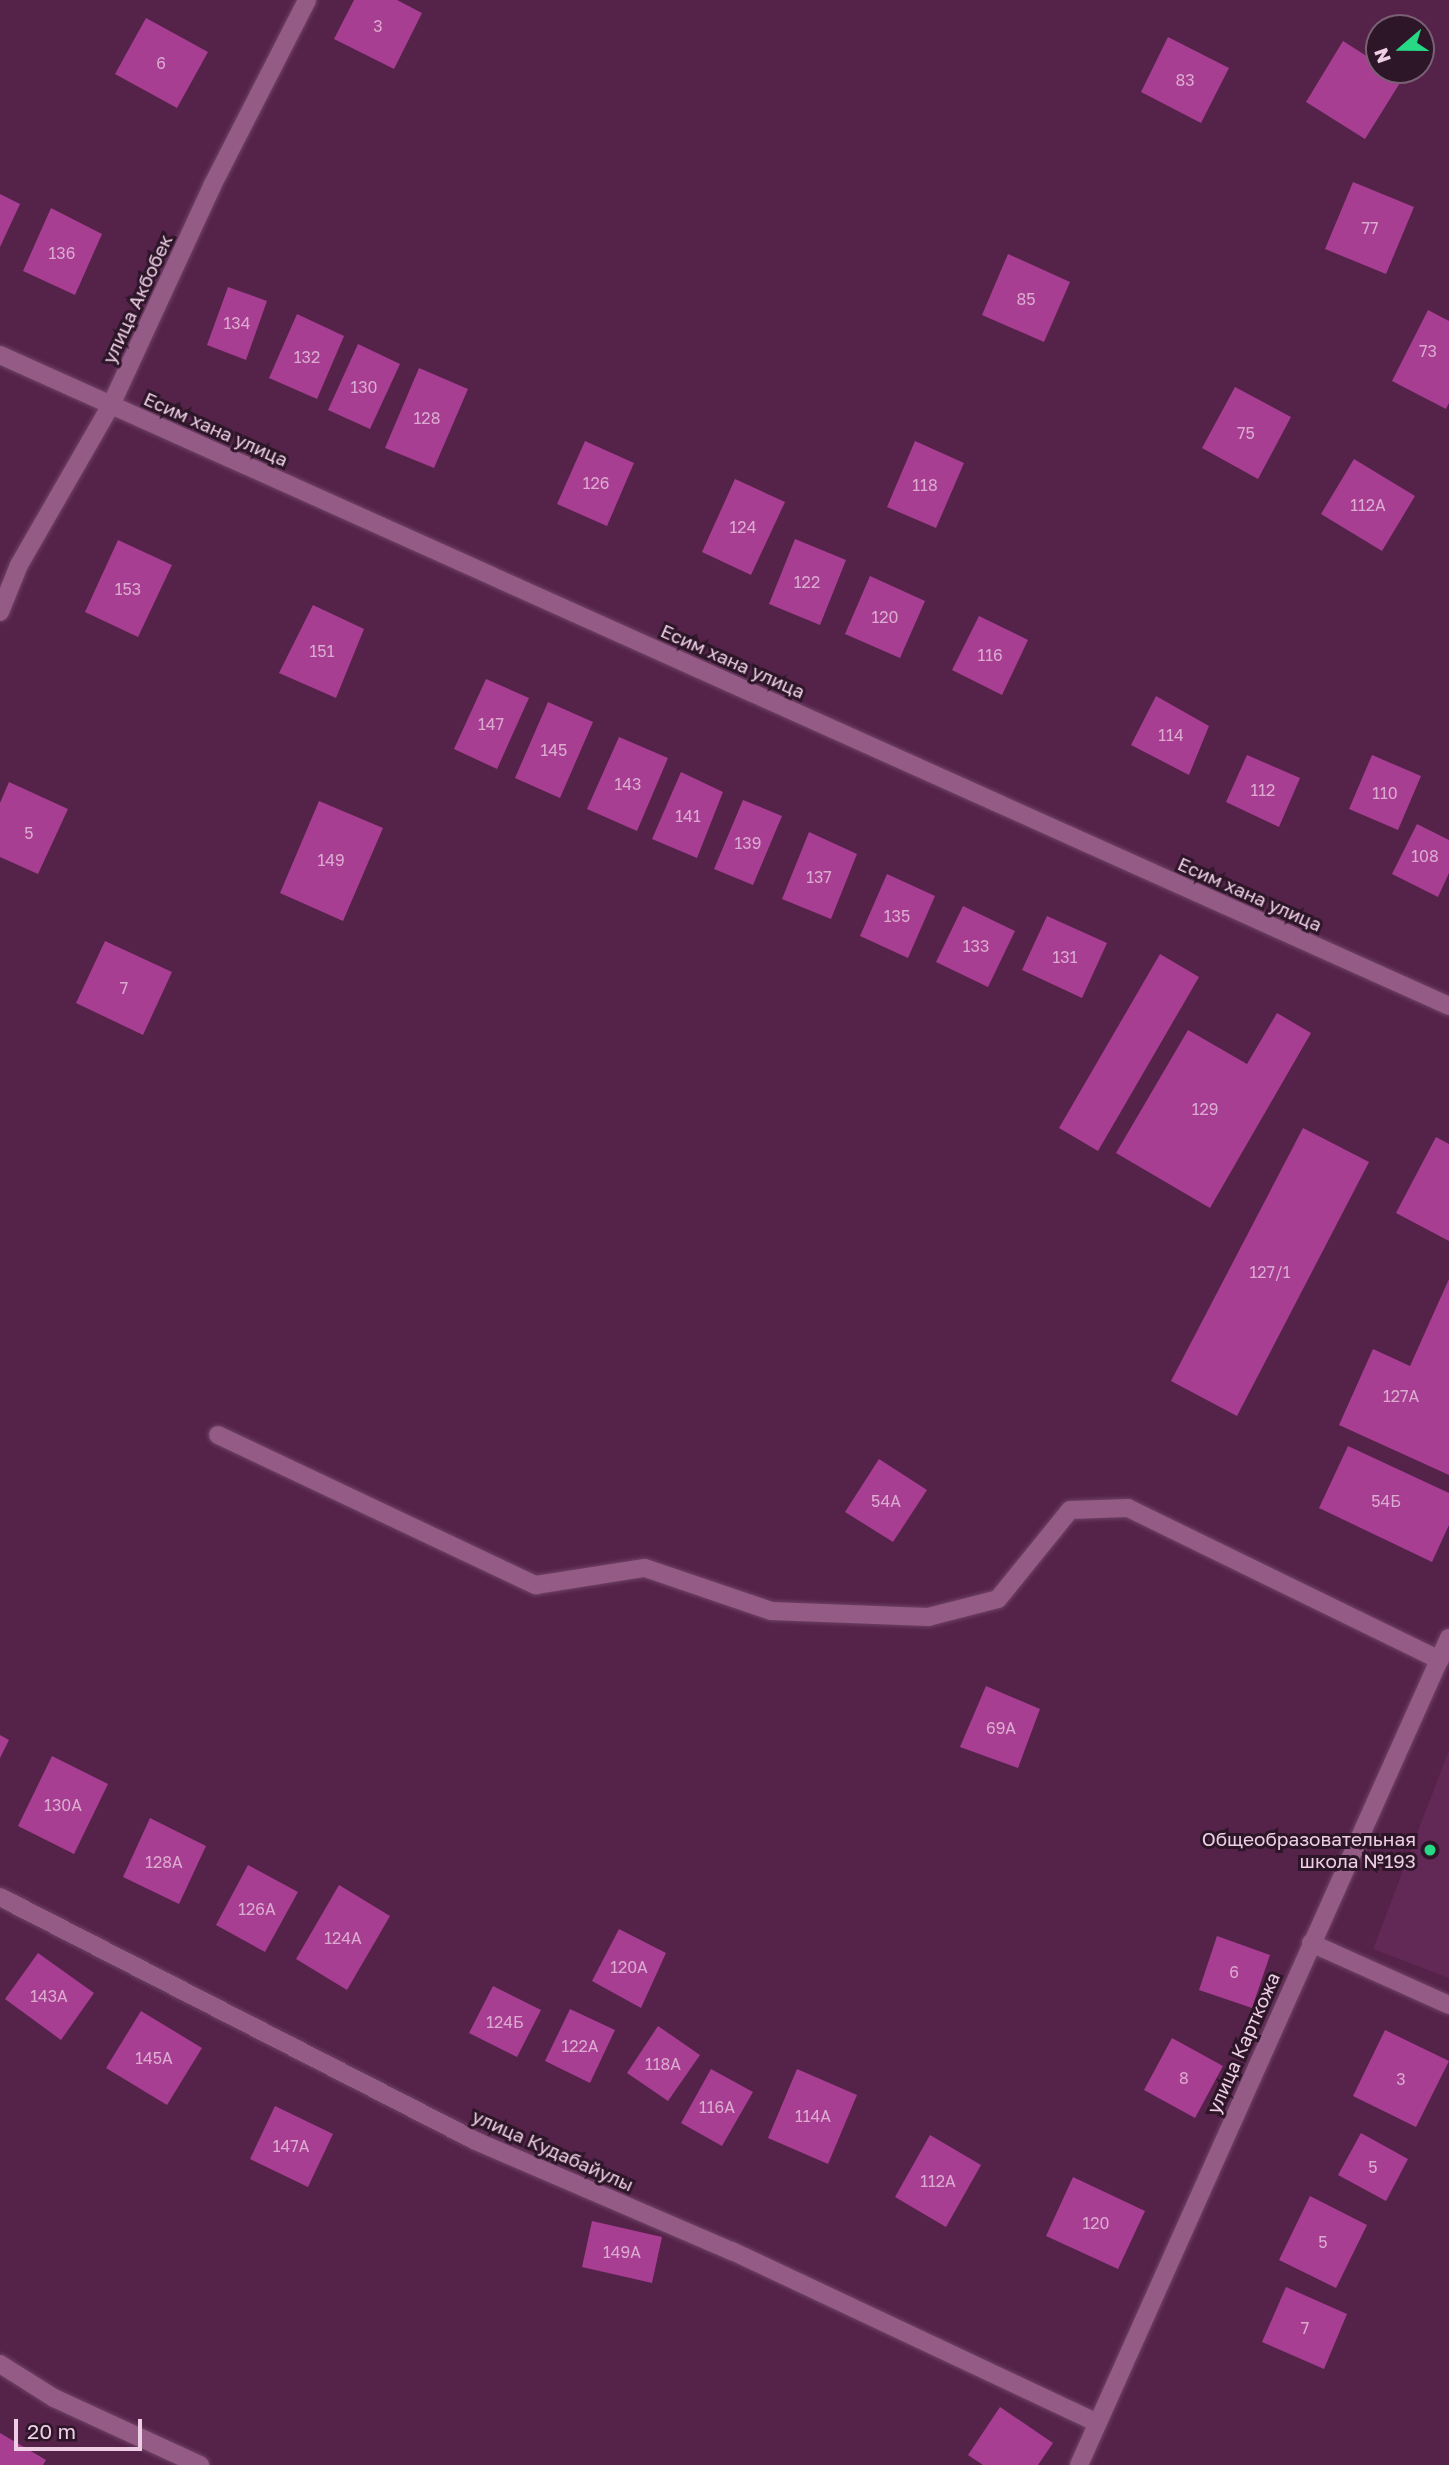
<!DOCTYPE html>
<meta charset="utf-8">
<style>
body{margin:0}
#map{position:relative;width:1449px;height:2465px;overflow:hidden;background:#55224a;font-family:"Golos Text",sans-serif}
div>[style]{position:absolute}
.built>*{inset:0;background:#622856}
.building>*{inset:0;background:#a73e92}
.roads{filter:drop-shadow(0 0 2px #6f4266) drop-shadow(0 0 2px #6f4266)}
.minor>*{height:18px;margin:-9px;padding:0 9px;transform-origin:9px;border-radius:9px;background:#935b85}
.dots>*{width:19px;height:19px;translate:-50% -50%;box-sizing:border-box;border:4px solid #2d1628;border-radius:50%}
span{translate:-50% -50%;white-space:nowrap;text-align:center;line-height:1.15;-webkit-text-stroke:6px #2d1628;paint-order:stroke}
.number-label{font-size:16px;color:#dcaad0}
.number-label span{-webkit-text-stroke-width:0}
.street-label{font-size:19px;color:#eecee5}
.poi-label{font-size:19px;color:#eecee5}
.right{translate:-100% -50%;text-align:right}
.north{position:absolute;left:1365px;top:14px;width:70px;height:70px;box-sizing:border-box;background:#2d1628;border:2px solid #7a6074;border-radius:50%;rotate:250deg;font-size:19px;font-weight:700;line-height:28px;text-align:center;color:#eecee5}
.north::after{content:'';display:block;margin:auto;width:24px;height:32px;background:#27d885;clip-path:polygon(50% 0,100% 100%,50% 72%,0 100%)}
.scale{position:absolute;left:14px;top:2419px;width:128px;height:32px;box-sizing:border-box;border:4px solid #eecee5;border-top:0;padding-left:9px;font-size:21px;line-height:24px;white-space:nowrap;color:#eecee5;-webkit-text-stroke:5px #2d1628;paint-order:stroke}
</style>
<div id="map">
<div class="built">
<div style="clip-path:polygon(1449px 1750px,1449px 1978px,1373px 1949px)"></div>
</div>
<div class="building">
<div style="clip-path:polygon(354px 0,397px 0,422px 13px,394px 69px,334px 39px)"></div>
<div style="clip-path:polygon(146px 18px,208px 52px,177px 108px,115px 74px)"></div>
<div style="clip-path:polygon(1168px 37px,1229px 68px,1201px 123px,1141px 92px)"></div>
<div style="clip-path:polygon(1343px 41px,1379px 64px,1379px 70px,1389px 70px,1403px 78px,1365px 139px,1306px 102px)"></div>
<div style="clip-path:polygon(1353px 182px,1414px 207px,1386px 274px,1325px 249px)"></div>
<div style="clip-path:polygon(0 194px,20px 204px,0 247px)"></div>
<div style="clip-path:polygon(51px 208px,102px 234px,75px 295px,23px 271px)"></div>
<div style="clip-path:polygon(1008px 254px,1070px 282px,1044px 342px,982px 315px)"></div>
<div style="clip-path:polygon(228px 287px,267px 301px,246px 360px,207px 345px)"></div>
<div style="clip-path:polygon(1428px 310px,1449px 321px,1449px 403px,1446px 409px,1392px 381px)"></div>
<div style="clip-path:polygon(297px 314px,344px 336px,317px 399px,269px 378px)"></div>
<div style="clip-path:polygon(358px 344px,400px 364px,370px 429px,328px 410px)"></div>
<div style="clip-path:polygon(419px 368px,468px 389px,434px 468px,385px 448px)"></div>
<div style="clip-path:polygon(1235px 387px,1291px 417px,1258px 479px,1202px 448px)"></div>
<div style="clip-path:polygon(585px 441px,634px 463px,607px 526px,557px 504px)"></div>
<div style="clip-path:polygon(915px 441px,964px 463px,936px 528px,887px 507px)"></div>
<div style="clip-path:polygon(1354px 459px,1415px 496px,1382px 551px,1321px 514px)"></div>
<div style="clip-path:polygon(735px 479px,785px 502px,751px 575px,702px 552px)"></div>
<div style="clip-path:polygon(795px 539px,846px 560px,820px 625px,769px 604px)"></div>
<div style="clip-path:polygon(118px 540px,172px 565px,138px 637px,85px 612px)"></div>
<div style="clip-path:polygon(870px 576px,925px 601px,900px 658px,845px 634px)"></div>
<div style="clip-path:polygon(313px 605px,364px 629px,336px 698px,279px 673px)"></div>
<div style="clip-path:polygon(979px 616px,1028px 640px,1002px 695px,952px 670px)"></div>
<div style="clip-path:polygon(486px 679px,529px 698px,497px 769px,454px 749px)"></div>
<div style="clip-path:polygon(1156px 696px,1209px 726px,1189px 775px,1131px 745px)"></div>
<div style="clip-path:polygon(548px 702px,593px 722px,560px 798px,515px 778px)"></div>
<div style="clip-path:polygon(619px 737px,668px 758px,637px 831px,587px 809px)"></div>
<div style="clip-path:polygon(1247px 755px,1300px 778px,1279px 827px,1226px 802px)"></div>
<div style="clip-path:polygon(1372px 755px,1421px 776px,1398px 830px,1349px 809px)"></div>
<div style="clip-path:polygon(681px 772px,723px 792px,697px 858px,652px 839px)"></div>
<div style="clip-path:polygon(9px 782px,68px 809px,38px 874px,0 857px,0 803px)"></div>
<div style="clip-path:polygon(743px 800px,782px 816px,753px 885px,714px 869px)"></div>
<div style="clip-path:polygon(319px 801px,383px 828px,343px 921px,280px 893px)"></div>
<div style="clip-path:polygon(1417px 824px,1449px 840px,1449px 873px,1438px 897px,1392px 874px)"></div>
<div style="clip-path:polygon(809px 832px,857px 854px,831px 919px,782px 899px)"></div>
<div style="clip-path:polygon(887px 874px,935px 896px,908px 958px,860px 936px)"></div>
<div style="clip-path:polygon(963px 906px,1015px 931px,988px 987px,936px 962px)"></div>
<div style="clip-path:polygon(1047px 916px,1107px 943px,1082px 998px,1022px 970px)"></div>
<div style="clip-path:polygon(105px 941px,172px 972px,143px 1035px,76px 1003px)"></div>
<div style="clip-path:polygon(1160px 954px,1199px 977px,1098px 1151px,1059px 1128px)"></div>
<div style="clip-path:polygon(1277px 1013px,1311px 1033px,1210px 1208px,1116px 1153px,1188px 1030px,1247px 1064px)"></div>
<div style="clip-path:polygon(1303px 1128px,1369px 1162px,1237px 1416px,1171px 1381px)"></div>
<div style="clip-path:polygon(1436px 1137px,1449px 1144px,1449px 1241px,1396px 1213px)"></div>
<div style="clip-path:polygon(1449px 1279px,1449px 1475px,1339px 1425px,1373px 1349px,1410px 1366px)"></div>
<div style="clip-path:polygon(1348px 1446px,1449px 1493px,1449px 1525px,1432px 1562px,1319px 1508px)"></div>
<div style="clip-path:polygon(879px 1459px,927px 1490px,893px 1542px,845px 1512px)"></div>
<div style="clip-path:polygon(986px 1686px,1040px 1709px,1018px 1768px,960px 1747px)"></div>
<div style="clip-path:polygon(0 1735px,9px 1740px,0 1758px)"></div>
<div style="clip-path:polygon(52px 1756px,108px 1784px,74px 1854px,18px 1826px)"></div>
<div style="clip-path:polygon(150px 1818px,206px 1846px,179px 1904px,123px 1877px)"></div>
<div style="clip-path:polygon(248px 1865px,298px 1892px,265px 1952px,216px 1925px)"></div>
<div style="clip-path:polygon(339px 1885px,390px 1916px,347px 1990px,296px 1959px)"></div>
<div style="clip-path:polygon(619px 1929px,666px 1953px,641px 2008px,592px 1981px)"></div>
<div style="clip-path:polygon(1217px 1936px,1270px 1955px,1252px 2008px,1199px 1990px)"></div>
<div style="clip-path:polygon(38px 1953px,94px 1993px,61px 2040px,5px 1999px)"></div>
<div style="clip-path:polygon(493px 1986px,541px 2010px,517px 2057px,469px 2033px)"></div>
<div style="clip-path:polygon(570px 2009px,615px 2030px,590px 2083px,545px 2061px)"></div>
<div style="clip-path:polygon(141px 2011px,202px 2048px,167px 2105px,106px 2068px)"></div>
<div style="clip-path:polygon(658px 2026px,700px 2055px,668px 2101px,627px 2073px)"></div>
<div style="clip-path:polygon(1385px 2030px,1449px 2061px,1416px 2127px,1353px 2096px)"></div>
<div style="clip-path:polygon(1172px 2038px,1223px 2066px,1195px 2118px,1144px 2090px)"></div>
<div style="clip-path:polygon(711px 2069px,753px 2092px,722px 2146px,681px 2123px)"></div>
<div style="clip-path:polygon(797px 2069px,857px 2095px,828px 2164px,768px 2138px)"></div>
<div style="clip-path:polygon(275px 2106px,333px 2134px,308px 2187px,250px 2159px)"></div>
<div style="clip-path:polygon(1361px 2133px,1408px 2159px,1386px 2201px,1338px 2175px)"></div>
<div style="clip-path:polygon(930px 2135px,981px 2165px,946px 2227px,895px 2197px)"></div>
<div style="clip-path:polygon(1073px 2177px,1145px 2211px,1118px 2269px,1046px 2236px)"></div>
<div style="clip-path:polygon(1310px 2196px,1367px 2225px,1336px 2288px,1279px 2260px)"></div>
<div style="clip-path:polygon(592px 2221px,662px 2237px,652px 2283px,582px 2267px)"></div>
<div style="clip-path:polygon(1286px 2287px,1347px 2314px,1324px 2369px,1262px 2342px)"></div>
<div style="clip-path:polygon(1000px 2407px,1053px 2443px,1038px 2465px,983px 2465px,968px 2455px)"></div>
<div style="clip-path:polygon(0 2433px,46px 2460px,43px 2465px,0 2465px)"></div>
</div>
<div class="roads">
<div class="minor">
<div style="left:0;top:355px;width:1589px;rotate:24.19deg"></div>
<div style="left:0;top:612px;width:51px;rotate:-68deg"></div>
<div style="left:19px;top:565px;width:185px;rotate:-60.1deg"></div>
<div style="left:111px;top:405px;width:241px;rotate:-65.2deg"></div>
<div style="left:212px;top:186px;width:209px;rotate:-62.9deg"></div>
<div style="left:218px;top:1435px;width:352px;rotate:25.3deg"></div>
<div style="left:536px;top:1585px;width:110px;rotate:-8.9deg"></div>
<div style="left:645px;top:1568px;width:133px;rotate:18.8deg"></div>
<div style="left:771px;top:1611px;width:157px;rotate:2.2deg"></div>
<div style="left:928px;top:1617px;width:72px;rotate:-14.4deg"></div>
<div style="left:998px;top:1599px;width:114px;rotate:-51deg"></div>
<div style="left:1070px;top:1510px;width:58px;rotate:-2deg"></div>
<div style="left:1128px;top:1508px;width:347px;rotate:26deg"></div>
<div style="left:0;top:1897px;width:535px;rotate:27.14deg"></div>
<div style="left:476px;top:2141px;width:279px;rotate:23.3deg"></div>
<div style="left:732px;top:2251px;width:403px;rotate:25.2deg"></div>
<div style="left:1311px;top:1943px;width:151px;rotate:24.2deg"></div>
<div style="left:0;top:2364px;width:64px;rotate:32.2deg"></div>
<div style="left:54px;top:2398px;width:161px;rotate:24.7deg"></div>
<div style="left:1079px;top:2465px;width:906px;rotate:-65.9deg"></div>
</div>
</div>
<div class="dots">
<div style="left:1430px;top:1850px;background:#27d885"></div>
</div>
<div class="number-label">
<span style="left:378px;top:26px">3</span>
<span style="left:161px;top:63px">6</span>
<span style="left:1185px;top:80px">83</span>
<span style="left:1370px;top:228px">77</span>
<span style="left:62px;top:253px">136</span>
<span style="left:1026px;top:299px">85</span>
<span style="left:237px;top:323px">134</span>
<span style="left:1428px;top:351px">73</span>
<span style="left:307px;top:357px">132</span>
<span style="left:364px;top:387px">130</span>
<span style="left:427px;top:418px">128</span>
<span style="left:1246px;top:433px">75</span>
<span style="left:596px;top:483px">126</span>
<span style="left:925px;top:485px">118</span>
<span style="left:1368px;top:505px">112А</span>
<span style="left:743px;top:527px">124</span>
<span style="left:807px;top:582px">122</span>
<span style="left:128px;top:589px">153</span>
<span style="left:885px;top:617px">120</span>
<span style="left:322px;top:651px">151</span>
<span style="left:990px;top:655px">116</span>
<span style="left:491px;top:724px">147</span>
<span style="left:1171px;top:735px">114</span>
<span style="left:554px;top:750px">145</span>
<span style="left:628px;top:784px">143</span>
<span style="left:1263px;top:790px">112</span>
<span style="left:1385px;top:793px">110</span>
<span style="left:688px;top:816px">141</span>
<span style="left:29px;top:833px">5</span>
<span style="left:748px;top:843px">139</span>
<span style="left:1425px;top:856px">108</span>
<span style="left:331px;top:860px">149</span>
<span style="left:819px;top:877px">137</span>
<span style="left:897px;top:916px">135</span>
<span style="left:976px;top:946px">133</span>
<span style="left:1065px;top:957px">131</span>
<span style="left:124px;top:988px">7</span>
<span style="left:1205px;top:1109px">129</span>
<span style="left:1270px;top:1272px">127/1</span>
<span style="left:1401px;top:1396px">127А</span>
<span style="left:886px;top:1501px">54А</span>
<span style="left:1386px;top:1501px">54Б</span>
<span style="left:1001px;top:1728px">69А</span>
<span style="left:63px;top:1805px">130А</span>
<span style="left:164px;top:1862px">128А</span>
<span style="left:257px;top:1909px">126А</span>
<span style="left:343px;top:1938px">124А</span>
<span style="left:629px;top:1967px">120А</span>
<span style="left:1234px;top:1972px">6</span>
<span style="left:49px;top:1996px">143А</span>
<span style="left:505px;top:2022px">124Б</span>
<span style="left:580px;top:2046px">122А</span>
<span style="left:154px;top:2058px">145А</span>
<span style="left:663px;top:2064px">118А</span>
<span style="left:1184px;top:2078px">8</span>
<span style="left:1401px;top:2079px">3</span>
<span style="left:717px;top:2107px">116А</span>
<span style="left:813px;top:2116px">114А</span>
<span style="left:291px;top:2146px">147А</span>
<span style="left:1373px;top:2167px">5</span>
<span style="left:938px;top:2181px">112А</span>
<span style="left:1096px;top:2223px">120</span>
<span style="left:1323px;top:2242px">5</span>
<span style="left:622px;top:2252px">149А</span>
<span style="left:1305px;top:2328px">7</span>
</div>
<div class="street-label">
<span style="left:137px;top:299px;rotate:-65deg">улица Акбобек</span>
<span style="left:216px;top:429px;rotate:24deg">Есим хана улица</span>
<span style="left:733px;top:661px;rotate:24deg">Есим хана улица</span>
<span style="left:1250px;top:894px;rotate:24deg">Есим хана улица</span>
<span style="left:1243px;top:2043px;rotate:-66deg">улица Карткожа</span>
<span style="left:553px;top:2150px;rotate:24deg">улица Кудабайулы</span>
</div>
<div class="poi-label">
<span class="right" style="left:1416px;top:1850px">Общеобразовательная<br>школа №193</span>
</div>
<div class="north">N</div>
<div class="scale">20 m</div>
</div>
